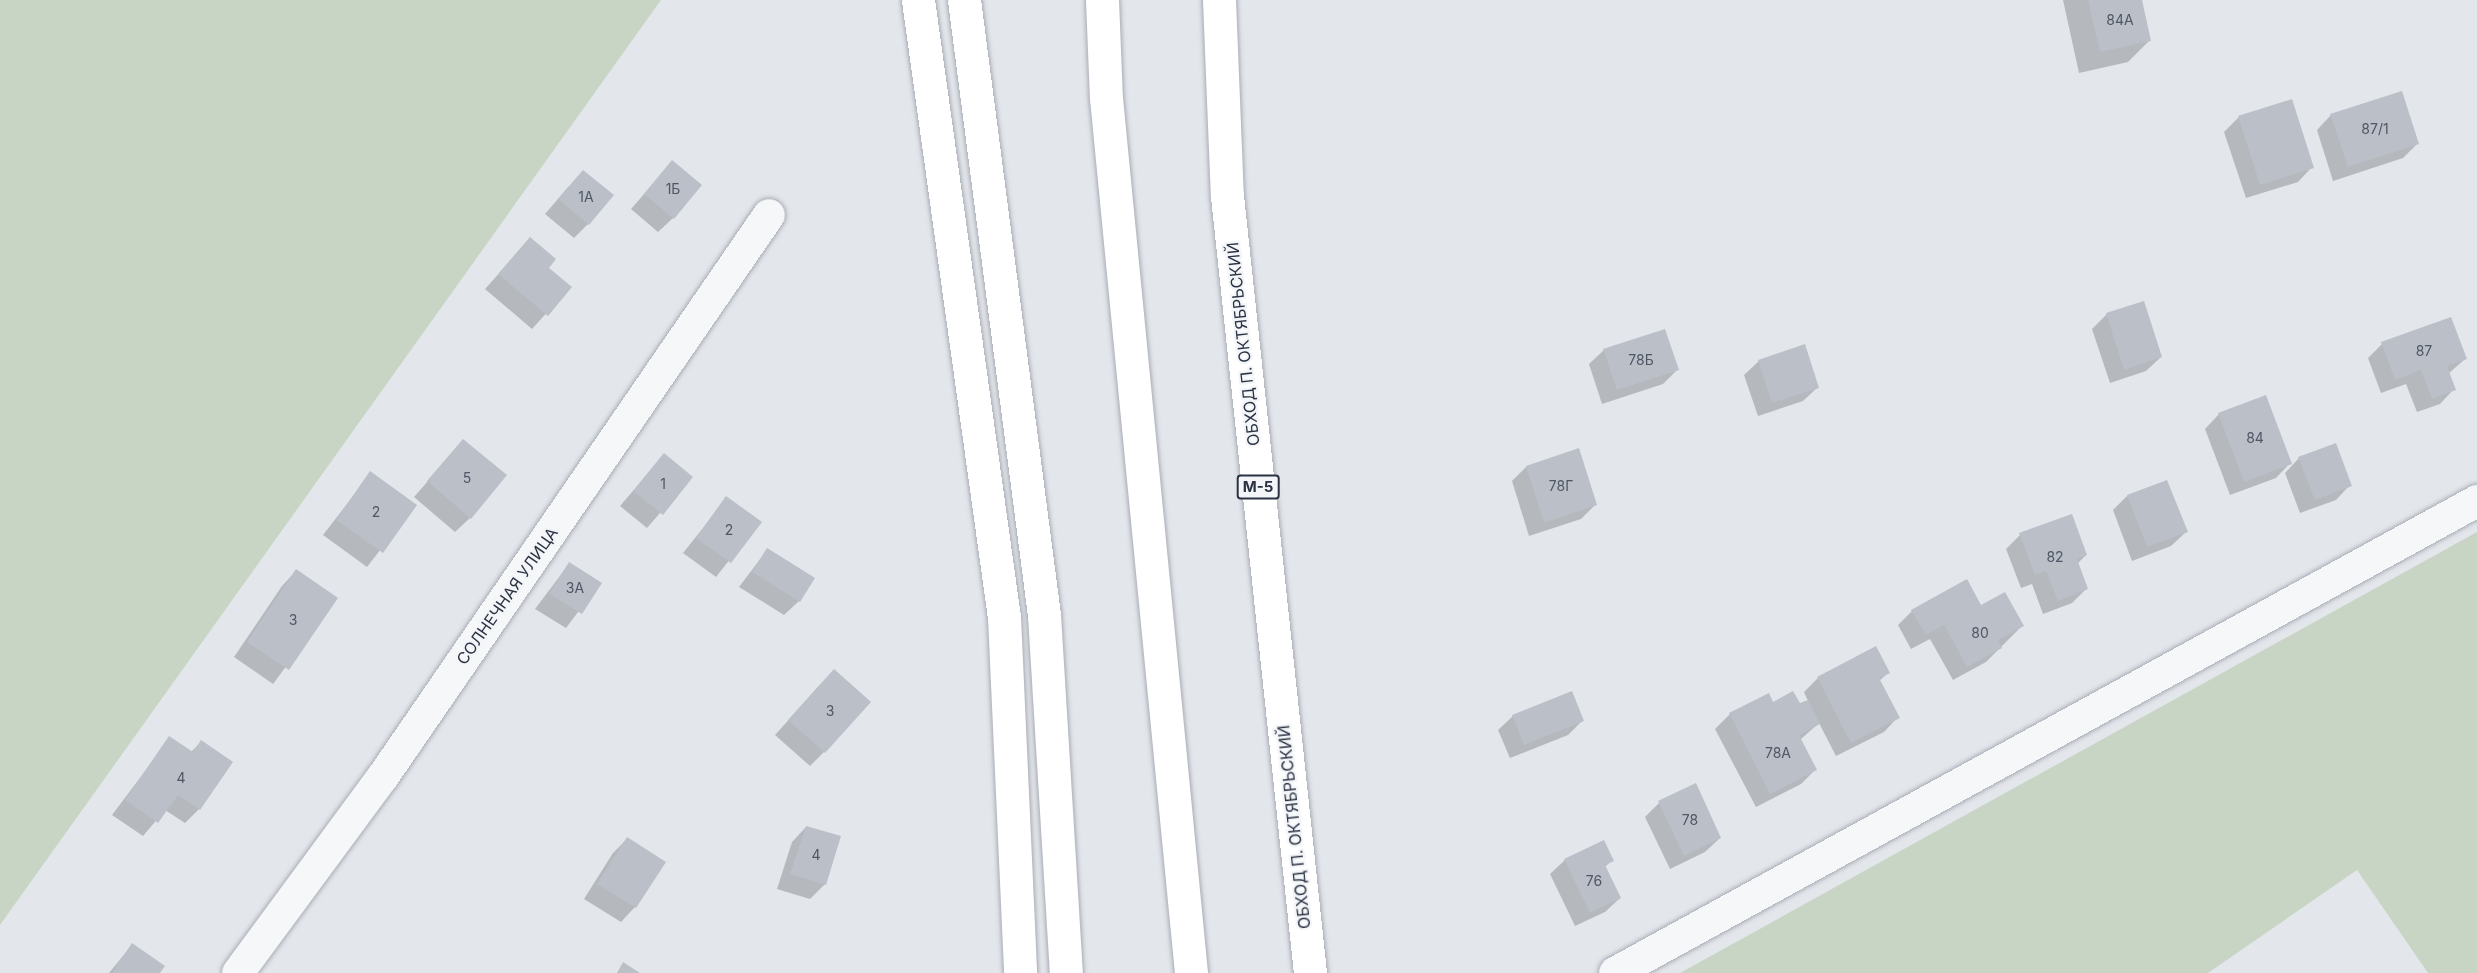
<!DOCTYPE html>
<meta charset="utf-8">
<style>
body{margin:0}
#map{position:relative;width:2477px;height:973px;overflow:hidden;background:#e3e6eb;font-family:Inter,sans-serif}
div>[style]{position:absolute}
.green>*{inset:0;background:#c8d5c4}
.shadow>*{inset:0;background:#0003}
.building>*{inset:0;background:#babfc8}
.roads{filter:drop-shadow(0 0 2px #a8adb5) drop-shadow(0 0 2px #a8adb5)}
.minor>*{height:32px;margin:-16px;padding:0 16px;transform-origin:16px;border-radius:16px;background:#f6f7f9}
.primary>*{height:33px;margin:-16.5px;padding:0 16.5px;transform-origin:16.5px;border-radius:16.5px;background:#fff}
.trunk>*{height:33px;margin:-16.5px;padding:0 16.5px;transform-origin:16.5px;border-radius:16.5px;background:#fff}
span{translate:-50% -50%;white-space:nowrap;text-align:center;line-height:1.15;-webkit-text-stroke:4.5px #f3f5f8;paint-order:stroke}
.number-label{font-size:14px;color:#4f5664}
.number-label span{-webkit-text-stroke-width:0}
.shield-label span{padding:2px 4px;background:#f3f5f8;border:2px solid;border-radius:4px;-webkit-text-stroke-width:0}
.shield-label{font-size:15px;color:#2b3343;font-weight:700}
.street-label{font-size:16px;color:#2b3343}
</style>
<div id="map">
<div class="green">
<div style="clip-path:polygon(0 0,661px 0,0 925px)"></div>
<div style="clip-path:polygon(2477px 532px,2477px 973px,2428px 973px,2357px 870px,2208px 973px,1680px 973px)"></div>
</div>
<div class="shadow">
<div style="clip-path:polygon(2063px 0,2140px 0,2150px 40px,2128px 62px,2079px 73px)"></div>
<div style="clip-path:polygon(2291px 101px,2312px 167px,2298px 182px,2246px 198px,2224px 132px,2238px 118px)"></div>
<div style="clip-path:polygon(2331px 115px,2417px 144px,2403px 158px,2333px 181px,2317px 130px)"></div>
<div style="clip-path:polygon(672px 162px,673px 218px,658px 232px,631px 209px)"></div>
<div style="clip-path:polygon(569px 186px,588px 224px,574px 238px,545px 214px)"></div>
<div style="clip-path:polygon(530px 239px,547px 268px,570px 287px,532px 329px,485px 289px)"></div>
<div style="clip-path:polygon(2107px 314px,2161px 357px,2146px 371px,2110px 383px,2092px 329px)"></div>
<div style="clip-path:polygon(2382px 344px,2465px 359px,2448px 374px,2454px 389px,2440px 404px,2417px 412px,2406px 384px,2381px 393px,2368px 358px)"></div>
<div style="clip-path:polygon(1604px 350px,1677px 370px,1663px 384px,1602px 404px,1589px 364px)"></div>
<div style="clip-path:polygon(1759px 361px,1818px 387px,1803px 401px,1758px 416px,1744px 375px)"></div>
<div style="clip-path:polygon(2219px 414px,2290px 463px,2276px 478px,2230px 495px,2205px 429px)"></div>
<div style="clip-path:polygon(463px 441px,470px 518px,455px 532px,414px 497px)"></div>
<div style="clip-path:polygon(664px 455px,691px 477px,647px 528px,620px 506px)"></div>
<div style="clip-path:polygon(2299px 458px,2350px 485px,2336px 500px,2300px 513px,2285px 473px)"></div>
<div style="clip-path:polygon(1526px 467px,1595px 505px,1581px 519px,1529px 536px,1512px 481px)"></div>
<div style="clip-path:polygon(371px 473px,415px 505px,367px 567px,323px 535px)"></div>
<div style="clip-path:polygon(2127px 496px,2186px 532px,2171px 546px,2132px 561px,2113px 510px)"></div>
<div style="clip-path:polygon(727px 498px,759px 522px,716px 577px,683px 553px)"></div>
<div style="clip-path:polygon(2020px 535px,2086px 555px,2077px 564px,2086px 589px,2072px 603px,2043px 614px,2032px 584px,2021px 588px,2006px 549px)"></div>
<div style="clip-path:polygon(767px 550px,799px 601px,784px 615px,739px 587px)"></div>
<div style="clip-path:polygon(569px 564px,600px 583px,566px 628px,535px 609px)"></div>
<div style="clip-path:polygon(296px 571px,336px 599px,273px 684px,234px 657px,282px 586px)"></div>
<div style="clip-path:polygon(1980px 607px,2022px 626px,1986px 662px,1953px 680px,1930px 639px,1911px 649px,1898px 625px,1912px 611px)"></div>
<div style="clip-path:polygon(1888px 673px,1879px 681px,1898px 717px,1884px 732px,1836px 756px,1819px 723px,1800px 740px,1815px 770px,1801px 784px,1756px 807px,1715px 729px,1730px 714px,1772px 704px,1799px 705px,1808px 701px,1804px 692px,1818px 678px)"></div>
<div style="clip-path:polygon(820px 685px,824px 752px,810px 766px,775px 735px)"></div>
<div style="clip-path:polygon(1513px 716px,1582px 721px,1568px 735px,1510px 758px,1498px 730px)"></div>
<div style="clip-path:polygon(170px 738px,191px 752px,201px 742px,199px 809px,185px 823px,165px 810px,143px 836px,112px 815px)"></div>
<div style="clip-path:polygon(1659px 803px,1720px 838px,1705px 852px,1670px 869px,1645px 817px)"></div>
<div style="clip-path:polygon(806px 827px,839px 837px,824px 885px,810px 899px,777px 889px,792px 842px)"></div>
<div style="clip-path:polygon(627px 839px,635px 907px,621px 922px,584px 899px,613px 853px)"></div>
<div style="clip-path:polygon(1565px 860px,1612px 860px,1605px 867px,1620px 898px,1605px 912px,1575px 926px,1550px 874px)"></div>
<div style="clip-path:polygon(132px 945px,158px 973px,109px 973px)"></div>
</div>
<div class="building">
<div style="clip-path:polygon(2088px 0,2142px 0,2151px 41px,2100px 52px)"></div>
<div style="clip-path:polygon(2402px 91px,2419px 144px,2348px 167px,2330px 114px)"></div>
<div style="clip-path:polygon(2292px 99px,2314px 168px,2260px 185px,2238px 116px)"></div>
<div style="clip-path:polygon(672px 160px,702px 185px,674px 219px,644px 194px)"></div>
<div style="clip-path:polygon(583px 170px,614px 195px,589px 225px,558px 199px)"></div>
<div style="clip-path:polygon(530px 237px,556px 259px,549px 268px,572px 287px,548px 316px,498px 274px)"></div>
<div style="clip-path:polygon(2144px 301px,2162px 357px,2124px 370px,2106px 313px)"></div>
<div style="clip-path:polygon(2451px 317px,2467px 359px,2447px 366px,2456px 390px,2432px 399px,2421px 370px,2395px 380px,2381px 342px)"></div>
<div style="clip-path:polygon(1665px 329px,1679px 370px,1617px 390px,1603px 349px)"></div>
<div style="clip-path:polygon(1805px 344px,1819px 388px,1772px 403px,1758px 360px)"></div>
<div style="clip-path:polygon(2266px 395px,2292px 464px,2244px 482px,2218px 413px)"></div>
<div style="clip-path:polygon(463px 439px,507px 475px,471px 519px,427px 481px)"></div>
<div style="clip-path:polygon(2336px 443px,2352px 486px,2315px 500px,2298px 457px)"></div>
<div style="clip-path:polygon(1579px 448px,1597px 505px,1544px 523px,1526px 466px)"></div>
<div style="clip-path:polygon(664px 453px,693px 477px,663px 515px,633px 491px)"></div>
<div style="clip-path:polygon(370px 471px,417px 505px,383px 553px,336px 520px)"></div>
<div style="clip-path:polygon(2167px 480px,2188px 532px,2147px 547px,2127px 495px)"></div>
<div style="clip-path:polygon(726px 496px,762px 522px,731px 563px,696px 538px)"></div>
<div style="clip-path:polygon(2072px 514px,2087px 555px,2077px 559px,2088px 589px,2058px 601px,2046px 571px,2035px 575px,2019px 533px)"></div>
<div style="clip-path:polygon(767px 548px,815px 578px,800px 602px,752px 572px)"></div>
<div style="clip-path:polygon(569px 562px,602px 583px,582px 614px,549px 594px)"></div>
<div style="clip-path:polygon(296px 569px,338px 598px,289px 670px,247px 642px)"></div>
<div style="clip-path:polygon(1967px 579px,1981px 605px,2005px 592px,2024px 626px,1998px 640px,2002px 648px,1967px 667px,1944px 625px,1926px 635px,1911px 610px)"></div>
<div style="clip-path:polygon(1876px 646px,1890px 673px,1879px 678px,1900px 718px,1851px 743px,1817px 677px)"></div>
<div style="clip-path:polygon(834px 669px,871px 702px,825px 753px,788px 720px)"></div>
<div style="clip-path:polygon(1572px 691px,1584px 721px,1524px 745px,1512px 715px)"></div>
<div style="clip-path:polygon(1793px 691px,1800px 703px,1808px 700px,1820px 724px,1799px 735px,1817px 770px,1770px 794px,1729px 713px,1769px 693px,1773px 702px)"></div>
<div style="clip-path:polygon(169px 736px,193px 752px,201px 740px,233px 762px,200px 810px,178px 795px,158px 823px,125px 800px)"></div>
<div style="clip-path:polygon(1696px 783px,1721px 838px,1684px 856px,1658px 801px)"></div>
<div style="clip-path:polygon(806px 826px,841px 836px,826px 885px,790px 874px)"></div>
<div style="clip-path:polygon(627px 837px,666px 862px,636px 908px,597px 884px)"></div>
<div style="clip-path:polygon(1604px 840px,1614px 861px,1605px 865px,1621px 898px,1590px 913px,1564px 859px)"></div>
<div style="clip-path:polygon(132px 943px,165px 966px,160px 973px,112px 973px)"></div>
<div style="clip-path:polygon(623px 962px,640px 973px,617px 973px)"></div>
</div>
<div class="roads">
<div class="minor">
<div style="left:238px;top:973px;width:242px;rotate:-53.6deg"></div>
<div style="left:382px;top:778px;width:683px;rotate:-55.5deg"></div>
<div style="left:1615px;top:973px;width:983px;rotate:-28.7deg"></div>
</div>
<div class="primary">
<div style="left:918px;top:0;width:623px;rotate:82.07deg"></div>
<div style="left:1004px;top:617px;width:356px;rotate:87.4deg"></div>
<div style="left:964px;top:0;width:620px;rotate:82.59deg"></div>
<div style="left:1044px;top:615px;width:359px;rotate:86.5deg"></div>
</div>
<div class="trunk">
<div style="left:1102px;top:0;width:98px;rotate:87.7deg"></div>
<div style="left:1106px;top:98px;width:879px;rotate:84.45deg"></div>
<div style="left:1219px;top:0;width:196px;rotate:87.7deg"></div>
<div style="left:1227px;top:196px;width:781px;rotate:83.9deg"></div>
</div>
</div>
<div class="number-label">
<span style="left:2120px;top:20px">84А</span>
<span style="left:2375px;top:129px">87/1</span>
<span style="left:673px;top:189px">1Б</span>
<span style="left:586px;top:197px">1А</span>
<span style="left:2424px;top:351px">87</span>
<span style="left:1641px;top:360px">78Б</span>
<span style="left:2255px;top:438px">84</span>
<span style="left:467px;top:478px">5</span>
<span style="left:663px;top:484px">1</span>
<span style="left:1561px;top:486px">78Г</span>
<span style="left:376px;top:512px">2</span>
<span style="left:729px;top:530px">2</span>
<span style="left:2055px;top:557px">82</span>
<span style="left:575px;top:588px">3А</span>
<span style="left:293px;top:620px">3</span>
<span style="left:1980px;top:633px">80</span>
<span style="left:830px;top:711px">3</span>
<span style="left:1778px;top:753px">78А</span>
<span style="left:181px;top:778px">4</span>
<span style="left:1690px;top:820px">78</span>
<span style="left:816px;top:855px">4</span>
<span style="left:1594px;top:881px">76</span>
</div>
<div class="shield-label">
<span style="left:1258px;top:487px">М-5</span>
</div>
<div class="street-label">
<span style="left:1243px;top:344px;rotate:-96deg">ОБХОД П. ОКТЯБРЬСКИЙ</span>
<span style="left:507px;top:596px;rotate:-55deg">СОЛНЕЧНАЯ УЛИЦА</span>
<span style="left:1294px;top:827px;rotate:-96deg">ОБХОД П. ОКТЯБРЬСКИЙ</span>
</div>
</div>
